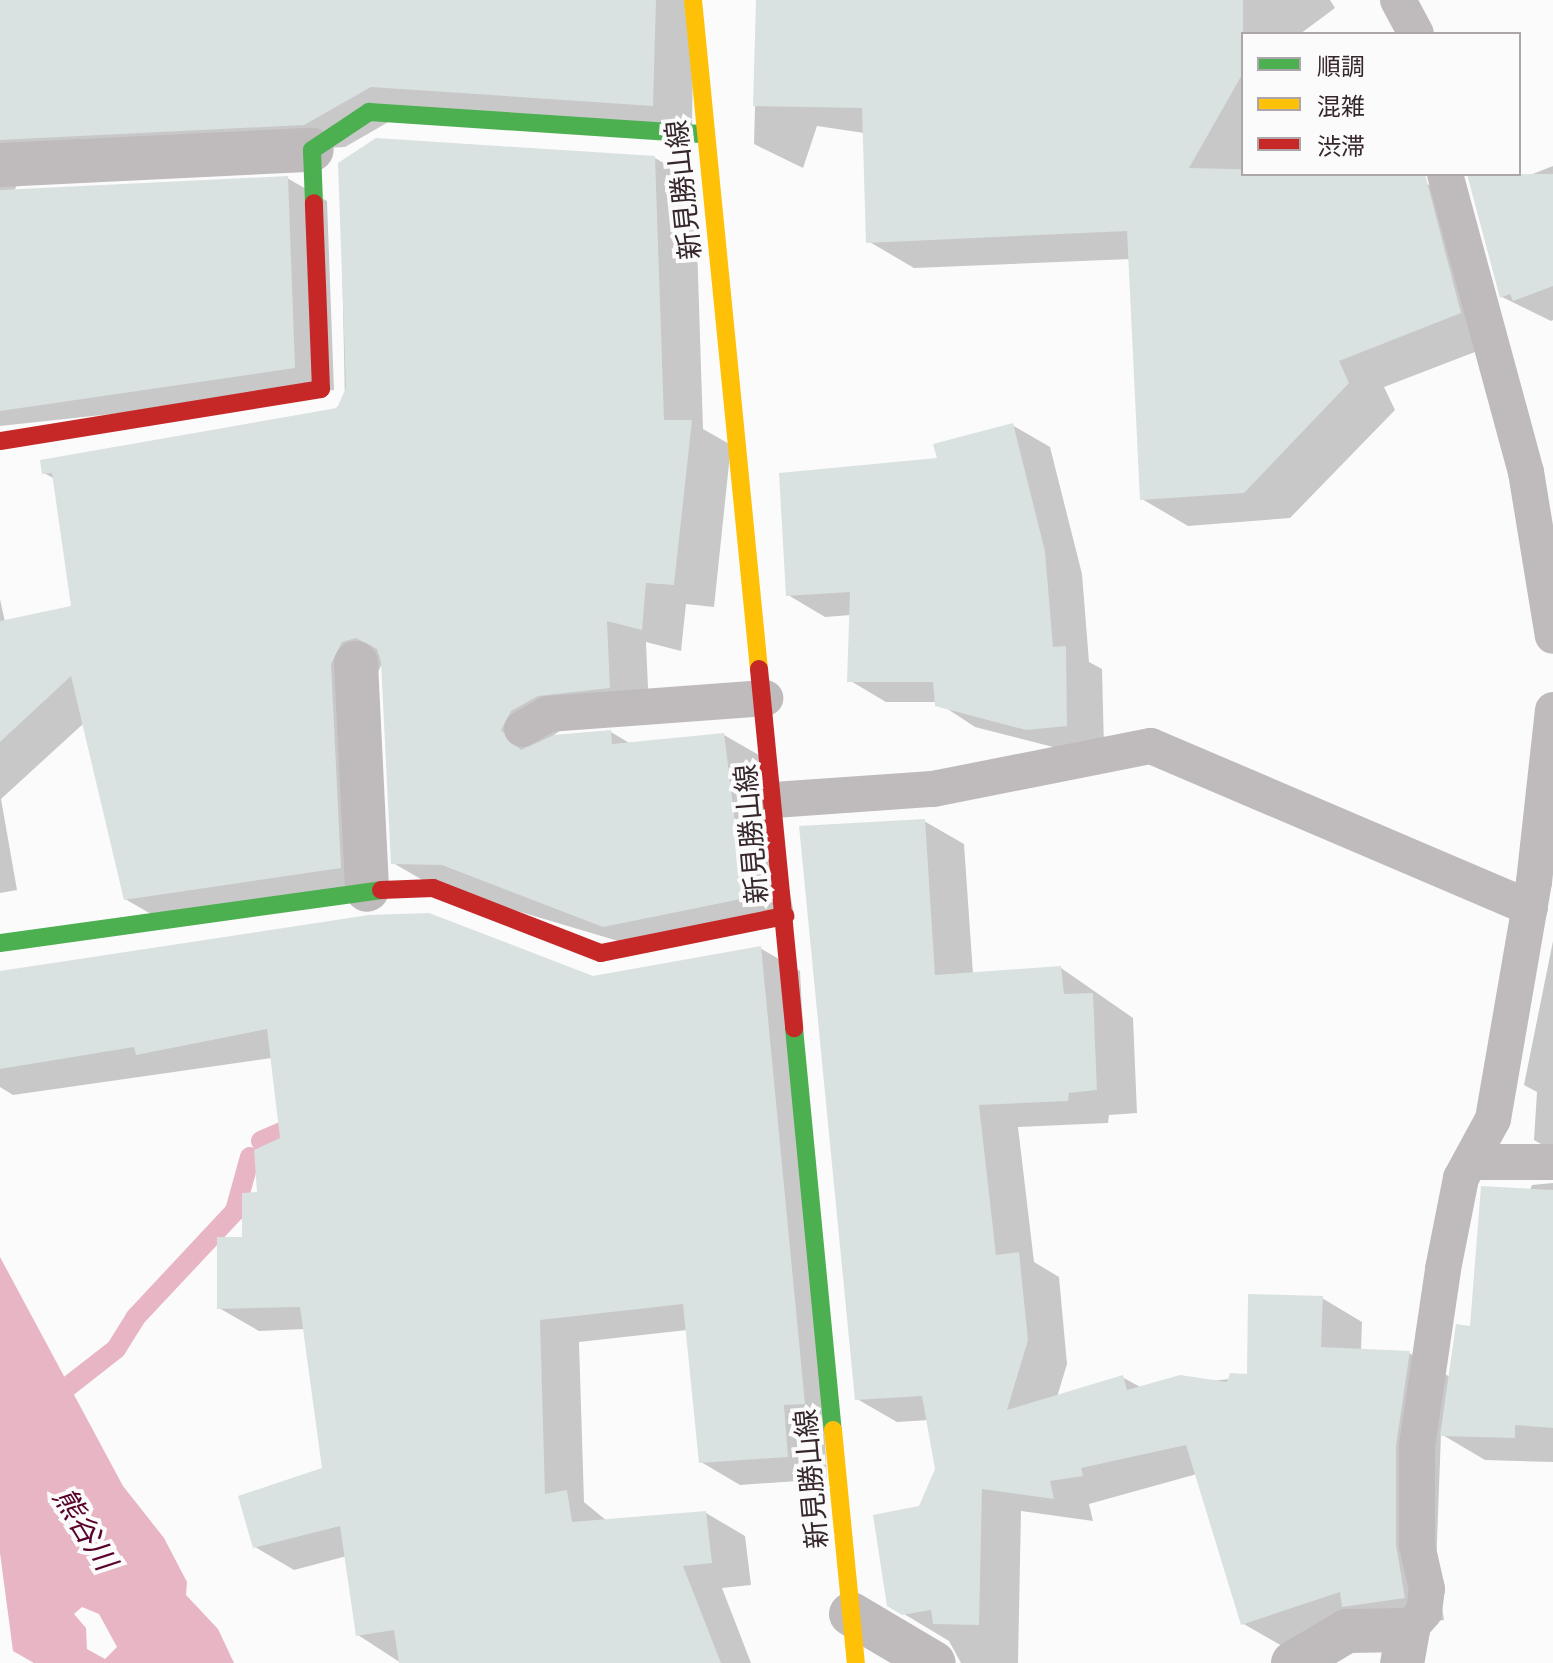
<!DOCTYPE html>
<meta charset="utf-8">
<style>
body{margin:0}
#map{position:relative;width:1553px;height:1663px;overflow:hidden;background:#fbfbfb;font-family:"Playfair Display","Noto Sans JP",serif}
div>[style]{position:absolute}
.water>*{inset:0;background:#e7b5c4}
.shadow>*{inset:0;background:#0003}
.stream>*{height:20px;margin:-10px;padding:0 10px;transform-origin:10px;border-radius:10px;background:#e7b5c4}
.building>*{inset:0;background:#d9e1e1}
.lane>*{height:36px;margin:-18px;padding:0 18px;transform-origin:18px;border-radius:18px;background:#bfbabb}
.street>*{height:44px;margin:-22px;padding:0 22px;transform-origin:22px;border-radius:22px;background:#bfbabb}
.fast>*{height:18px;margin:-9px;padding:0 9px;transform-origin:9px;border-radius:9px;background:#4caf50}
.slow>*{height:18px;margin:-9px;padding:0 9px;transform-origin:9px;border-radius:9px;background:#ffc107}
.jam>*{height:18px;margin:-9px;padding:0 9px;transform-origin:9px;border-radius:9px;background:#c62828}
span{translate:-50% -50%;white-space:nowrap;text-align:center;line-height:1.15;-webkit-text-stroke:8px #fbfbfb;paint-order:stroke}
.street-label{font-size:28px;color:#36272b}
.water-label{font-size:30px;color:#59022c;font-style:italic}
.legend{position:absolute;left:1241px;top:32px;width:280px;height:144px;box-sizing:border-box;background:#fbfbfb;border:2px solid #aca6a8;margin:0;padding:10px 14px;list-style:none;font-size:24px;color:#36272b}
.legend li{display:flex;align-items:center;gap:16px;height:40px}
.legend b{width:40px;border:2px solid #aca6a8}
</style>
<div id="map">
<div class="water">
<div style="clip-path:polygon(evenodd,0 1257px,123px 1486px,164px 1538px,187px 1582px,186px 1595px,218px 1629px,234px 1663px,34px 1663px,13px 1651px,0 1553px,0 1257px,82px 1607px,99px 1614px,117px 1647px,105px 1659px,87px 1649px,86px 1628px,74px 1614px,82px 1607px)"></div>
</div>
<div class="shadow">
<div style="clip-path:polygon(0 0,694px 0,692px 127px,411px 109px,345px 147px,27px 166px,14px 191px,287px 178px,327px 201px,334px 390px,0 426px)"></div>
<div style="clip-path:polygon(758px 0,1330px 0,1335px 8px,1300px 34px,1243px 34px,1243px 174px,1410px 174px,1436px 189px,1506px 340px,1384px 387px,1395px 410px,1290px 518px,1188px 526px,1142px 499px,1130px 259px,914px 268px,868px 241px,864px 133px,817px 126px,803px 168px,754px 144px)"></div>
<div style="clip-path:polygon(655px 158px,695px 181px,703px 429px,731px 445px,714px 607px,686px 604px,681px 651px,646px 642px,649px 710px,579px 717px,547px 740px,611px 732px,631px 744px,724px 735px,764px 758px,795px 919px,645px 949px,433px 886px,393px 863px,383px 662px,370px 688px,380px 891px,165px 922px,125px 899px,84px 723px,1px 799px,17px 890px,0 893px,0 599px,5px 622px,74px 608px,55px 479px,44px 473px,326px 416px,345px 401px,340px 164px)"></div>
<div style="clip-path:polygon(1553px 166px,1553px 320px,1551px 321px,1502px 297px,1530px 175px)"></div>
<div style="clip-path:polygon(1012px 425px,1050px 447px,1082px 574px,1089px 662px,1102px 669px,1104px 747px,1065px 750px,975px 727px,937px 702px,886px 702px,849px 680px,851px 615px,825px 617px,788px 595px,940px 460px)"></div>
<div style="clip-path:polygon(924px 821px,964px 844px,973px 974px,1061px 968px,1133px 1018px,1137px 1113px,1109px 1115px,1108px 1123px,1018px 1127px,1034px 1262px,1059px 1277px,1067px 1364px,1057px 1397px,1122px 1377px,1142px 1388px,1249px 1377px,1322px 1298px,1362px 1322px,1361px 1351px,1409px 1353px,1450px 1377px,1532px 1185px,1553px 1183px,1553px 1462px,1485px 1460px,1441px 1434px,1436px 1569px,1444px 1620px,1282px 1646px,1242px 1623px,1197px 1474px,1089px 1504px,1093px 1521px,1021px 1511px,1018px 1663px,961px 1663px,949px 1641px,889px 1605px,875px 1517px,921px 1508px,937px 1470px,929px 1420px,897px 1422px,857px 1399px)"></div>
<div style="clip-path:polygon(1553px 941px,1553px 1151px,1534px 1140px,1537px 1092px,1524px 1085px)"></div>
<div style="clip-path:polygon(760px 948px,800px 971px,827px 1479px,740px 1485px,701px 1462px,687px 1330px,579px 1342px,584px 1502px,607px 1521px,706px 1513px,745px 1536px,751px 1585px,722px 1588px,751px 1663px,401px 1663px,358px 1635px,347px 1556px,294px 1570px,255px 1547px,324px 1470px,305px 1329px,259px 1331px,219px 1308px,282px 1139px,272px 1058px,13px 1095px,0 1087px,0 974px,593px 979px)"></div>
</div>
<div class="stream">
<div style="left:261px;top:1141px;width:48px;rotate:-23.4deg"></div>
<div style="left:52px;top:1399px;width:81px;rotate:-38deg"></div>
<div style="left:116px;top:1349px;width:36px;rotate:-58deg"></div>
<div style="left:135px;top:1318px;width:146px;rotate:-46.9deg"></div>
<div style="left:235px;top:1211px;width:56px;rotate:-74.5deg"></div>
</div>
<div class="building">
<div style="clip-path:polygon(0 0,656px 0,653px 106px,371px 87px,304px 125px,0 140px)"></div>
<div style="clip-path:polygon(756px 0,1243px 0,1243px 73px,1189px 168px,1425px 174px,1461px 313px,1339px 361px,1349px 383px,1244px 493px,1140px 500px,1127px 231px,866px 243px,862px 108px,753px 106px)"></div>
<div style="clip-path:polygon(376px 138px,655px 156px,664px 420px,692px 420px,674px 585px,646px 583px,642px 630px,607px 621px,610px 688px,538px 696px,511px 711px,501px 730px,521px 750px,554px 735px,611px 730px,612px 744px,724px 733px,736px 830px,749px 829px,756px 896px,603px 927px,442px 865px,391px 864px,381px 662px,377px 649px,356px 638px,342px 642px,331px 664px,341px 868px,124px 900px,71px 676px,0 742px,0 621px,71px 606px,52px 473px,42px 474px,40px 460px,337px 408px,346px 388px,338px 163px)"></div>
<div style="clip-path:polygon(1467px 174px,1553px 174px,1553px 286px,1513px 301px,1510px 294px,1500px 298px)"></div>
<div style="clip-path:polygon(288px 176px,295px 368px,0 411px,0 190px)"></div>
<div style="clip-path:polygon(1013px 423px,1045px 551px,1053px 647px,1066px 646px,1067px 726px,1026px 730px,935px 706px,933px 682px,847px 682px,850px 592px,786px 596px,779px 473px,937px 458px,933px 444px)"></div>
<div style="clip-path:polygon(925px 819px,935px 975px,1061px 966px,1064px 994px,1093px 993px,1097px 1090px,1069px 1093px,1068px 1101px,979px 1105px,996px 1255px,1019px 1252px,1028px 1340px,1007px 1410px,1123px 1375px,1127px 1390px,1180px 1375px,1227px 1382px,1230px 1373px,1247px 1374px,1248px 1294px,1323px 1296px,1321px 1347px,1410px 1351px,1396px 1446px,1396px 1545px,1405px 1598px,1342px 1607px,1340px 1592px,1241px 1625px,1186px 1445px,1081px 1468px,1083px 1476px,1050px 1481px,1054px 1499px,982px 1489px,979px 1625px,933px 1624px,931px 1610px,902px 1615px,887px 1606px,873px 1515px,919px 1506px,935px 1469px,922px 1396px,855px 1400px,799px 826px)"></div>
<div style="clip-path:polygon(429px 913px,593px 976px,761px 946px,805px 1404px,784px 1405px,788px 1457px,699px 1463px,683px 1304px,540px 1320px,545px 1494px,567px 1490px,572px 1522px,706px 1511px,712px 1563px,683px 1566px,721px 1663px,399px 1663px,394px 1630px,356px 1636px,340px 1526px,253px 1548px,238px 1496px,322px 1468px,300px 1307px,217px 1309px,217px 1237px,242px 1237px,242px 1193px,257px 1192px,254px 1150px,280px 1138px,267px 1029px,136px 1055px,134px 1047px,0 1069px,0 971px,369px 915px)"></div>
<div style="clip-path:polygon(1481px 1186px,1553px 1190px,1553px 1428px,1515px 1425px,1515px 1438px,1440px 1436px,1456px 1324px,1470px 1326px)"></div>
</div>
<div class="lane">
<div style="left:1398px;top:0;width:38px;rotate:62deg"></div>
<div style="left:1445px;top:174px;width:309px;rotate:74.8deg"></div>
<div style="left:1526px;top:472px;width:166px;rotate:80.7deg"></div>
<div style="left:522px;top:729px;width:30px;rotate:-30deg"></div>
<div style="left:548px;top:714px;width:218px;rotate:-4.2deg"></div>
<div style="left:774px;top:800px;width:159px;rotate:-4deg"></div>
<div style="left:933px;top:789px;width:222px;rotate:-11.2deg"></div>
<div style="left:1151px;top:746px;width:412px;rotate:23.1deg"></div>
<div style="left:1470px;top:1162px;width:83px"></div>
<div style="left:1408px;top:1630px;width:24px;rotate:-48deg"></div>
<div style="left:1424px;top:1612px;width:23px;rotate:-83deg"></div>
<div style="left:1427px;top:1589px;width:45px;rotate:-102.8deg"></div>
<div style="left:1417px;top:1545px;width:99px;rotate:-90deg"></div>
<div style="left:1417px;top:1446px;width:179px;rotate:-81.6deg"></div>
<div style="left:1443px;top:1269px;width:93px;rotate:-78.8deg"></div>
<div style="left:1461px;top:1178px;width:67px;rotate:-61.5deg"></div>
<div style="left:1493px;top:1119px;width:241px;rotate:-80.2deg"></div>
<div style="left:1534px;top:882px;width:173px;rotate:-83.7deg"></div>
</div>
<div class="street">
<div style="left:0;top:165px;width:312px;rotate:-2.8deg"></div>
<div style="left:356px;top:663px;width:227px;rotate:87.2deg"></div>
<div style="left:851px;top:1614px;width:96px;rotate:30.6deg"></div>
<div style="left:1293px;top:1663px;width:63px;rotate:-30.7deg"></div>
<div style="left:1347px;top:1631px;width:61px;rotate:-0.9deg"></div>
<div style="left:1408px;top:1630px;width:34px;rotate:100deg"></div>
</div>
<div class="fast">
<div style="left:314px;top:203px;width:53px;rotate:-92.2deg"></div>
<div style="left:312px;top:150px;width:69px;rotate:-33.7deg"></div>
<div style="left:369px;top:112px;width:336px;rotate:3.8deg"></div>
<div style="left:0;top:943px;width:385px;rotate:-7.9deg"></div>
<div style="left:794px;top:1028px;width:404px;rotate:84.5deg"></div>
</div>
<div class="slow">
<div style="left:693px;top:0;width:672px;rotate:84.37deg"></div>
<div style="left:833px;top:1430px;width:234px;rotate:84.4deg"></div>
</div>
<div class="jam">
<div style="left:0;top:441px;width:325px;rotate:-9.2deg"></div>
<div style="left:321px;top:389px;width:186px;rotate:-92.2deg"></div>
<div style="left:759px;top:669px;width:361px;rotate:84.4deg"></div>
<div style="left:381px;top:890px;width:52px;rotate:-2.2deg"></div>
<div style="left:433px;top:888px;width:180px;rotate:21.2deg"></div>
<div style="left:601px;top:953px;width:188px;rotate:-11.4deg"></div>
</div>
<div class="street-label">
<span style="left:682px;top:190px;rotate:-96deg">新見勝山線</span>
<span style="left:750px;top:834px;rotate:-95deg">新見勝山線</span>
<span style="left:810px;top:1479px;rotate:-95deg">新見勝山線</span>
</div>
<div class="water-label">
<span style="left:86px;top:1528px;rotate:58deg">熊谷川</span>
</div>
<ul class="legend">
<li><b style="height:10px;background:#4caf50"></b>順調</li>
<li><b style="height:10px;background:#ffc107"></b>混雑</li>
<li><b style="height:10px;background:#c62828"></b>渋滞</li>
</ul>
</div>
